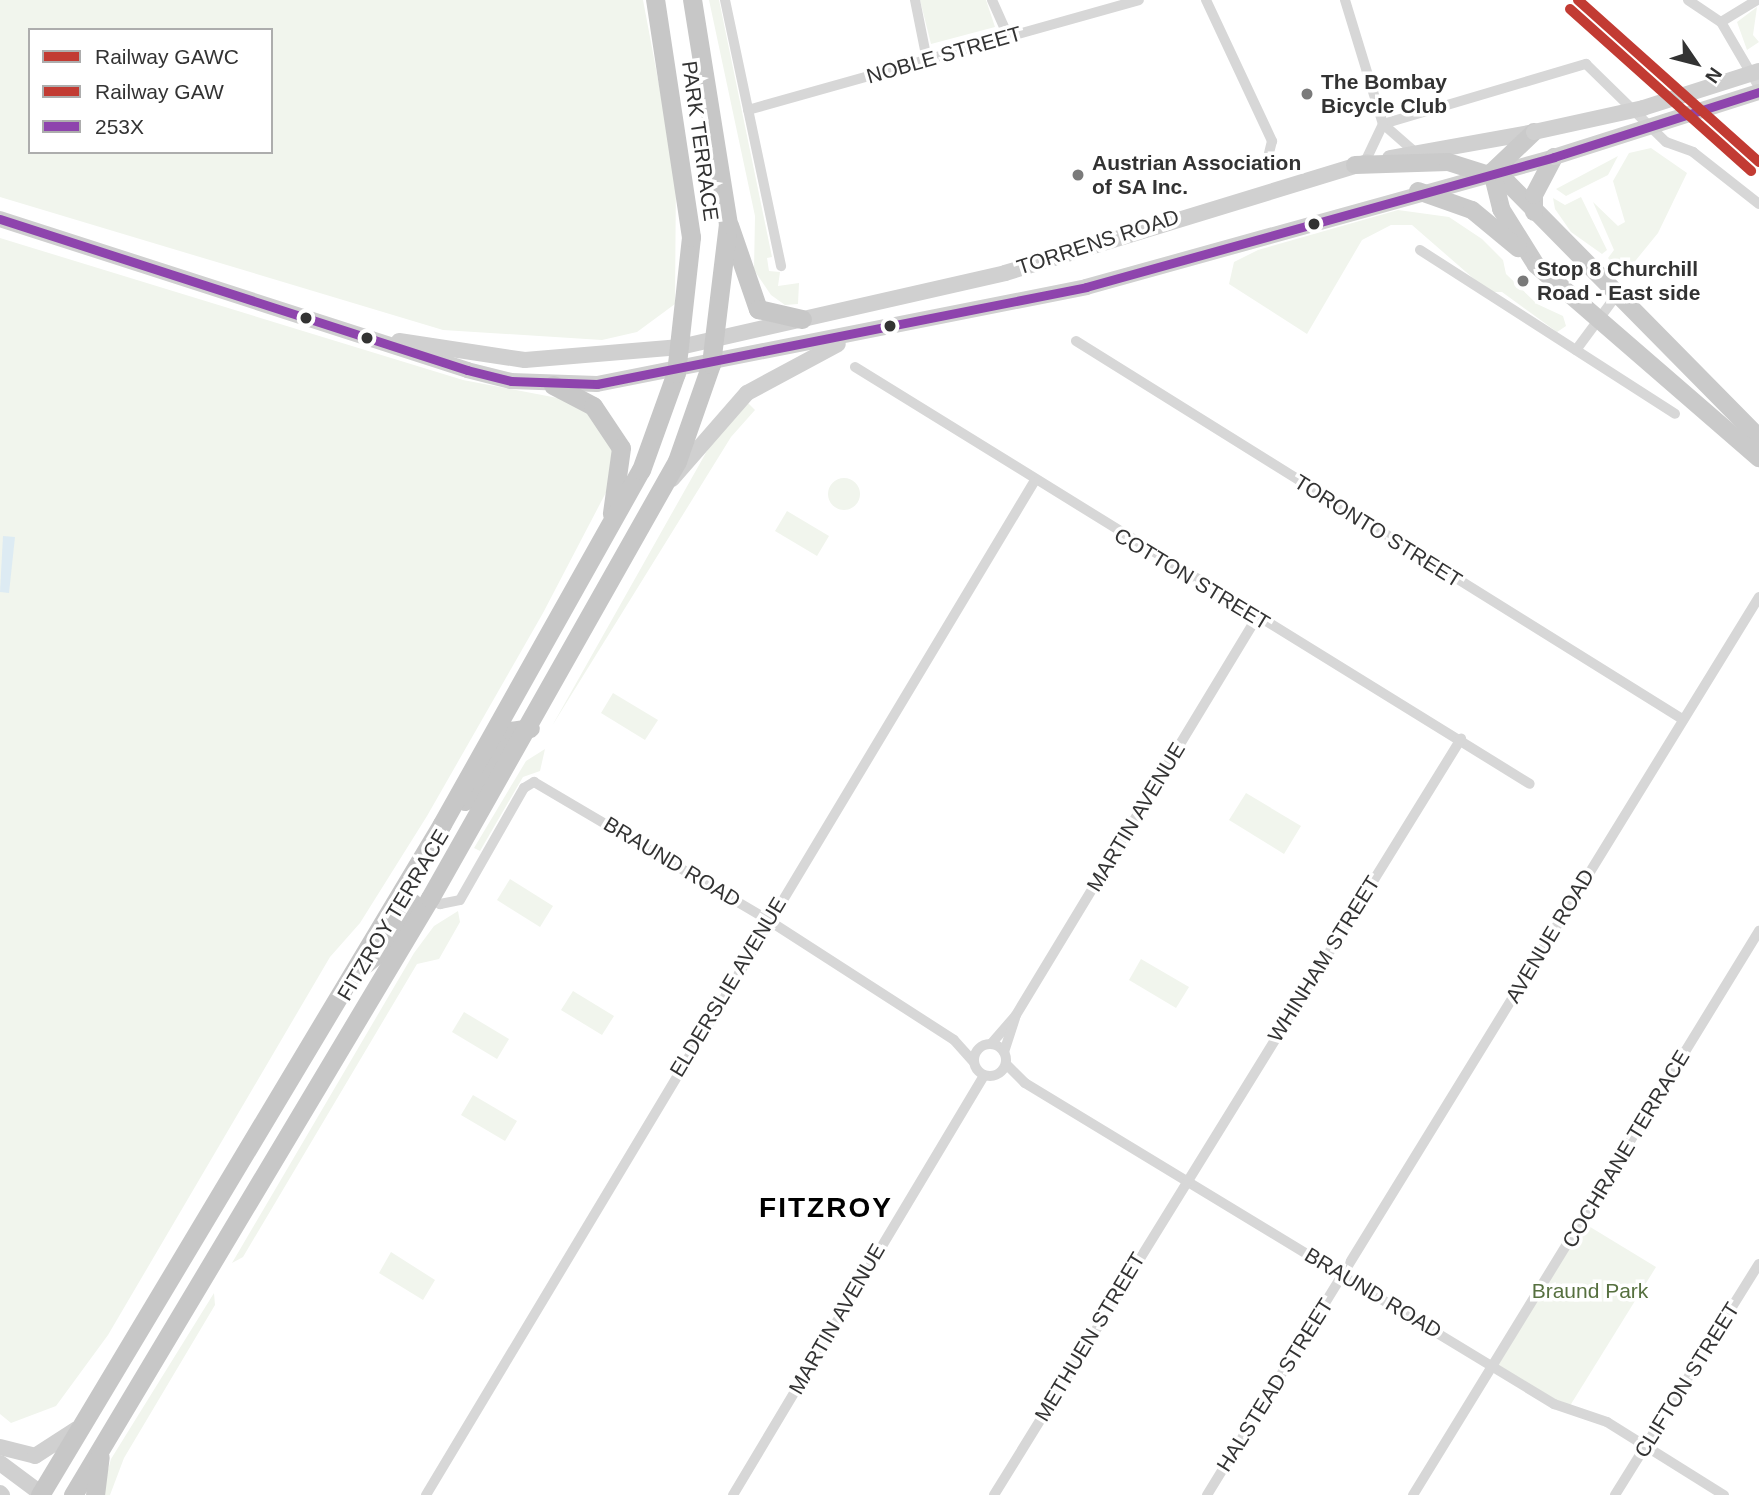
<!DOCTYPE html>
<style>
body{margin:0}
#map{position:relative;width:1759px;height:1495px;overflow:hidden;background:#fff;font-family:Arial,sans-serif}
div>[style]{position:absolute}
.green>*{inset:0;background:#f1f5ed}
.round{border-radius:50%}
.water>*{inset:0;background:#ddebf3}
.minor>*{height:10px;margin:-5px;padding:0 5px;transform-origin:5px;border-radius:5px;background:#d7d7d7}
.minor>.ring{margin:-5px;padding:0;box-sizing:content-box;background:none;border:10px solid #d7d7d7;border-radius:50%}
.secondary>*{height:16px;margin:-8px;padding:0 8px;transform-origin:8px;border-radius:8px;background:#d0d0d0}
.primary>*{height:18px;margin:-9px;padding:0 9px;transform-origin:9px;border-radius:9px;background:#cacaca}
.trunk>*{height:19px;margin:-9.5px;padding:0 9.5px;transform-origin:9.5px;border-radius:9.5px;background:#c7c7c7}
.secondary-bridge>*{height:16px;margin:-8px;padding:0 8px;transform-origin:8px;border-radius:8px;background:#d0d0d0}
.bus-1>*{height:9px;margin:-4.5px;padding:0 4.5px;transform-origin:4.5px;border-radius:4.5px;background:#8e44ad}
.rail-1>*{height:10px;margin:-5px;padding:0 5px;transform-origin:5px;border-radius:5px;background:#c23b33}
.rail-2>*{height:10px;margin:-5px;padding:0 5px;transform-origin:5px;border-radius:5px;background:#c23b33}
.dots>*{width:19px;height:19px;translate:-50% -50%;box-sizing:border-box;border:4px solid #fff;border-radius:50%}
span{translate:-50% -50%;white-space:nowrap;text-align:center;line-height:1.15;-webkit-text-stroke:7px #fff;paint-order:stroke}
.street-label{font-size:21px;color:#333}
.poi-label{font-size:21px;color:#333;font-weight:700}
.left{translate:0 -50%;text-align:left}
.park-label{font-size:21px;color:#56703f}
.district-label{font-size:28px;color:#000;font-weight:700;letter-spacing:2px}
.legend{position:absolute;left:28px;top:28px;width:245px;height:126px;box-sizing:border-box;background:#fff;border:2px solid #adadad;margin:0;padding:9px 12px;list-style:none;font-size:21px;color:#333}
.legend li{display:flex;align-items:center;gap:14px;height:35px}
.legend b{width:35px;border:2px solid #adadad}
.north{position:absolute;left:1661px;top:28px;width:70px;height:70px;-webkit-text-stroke:5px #fff;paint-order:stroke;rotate:125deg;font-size:19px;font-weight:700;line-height:28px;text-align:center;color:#333}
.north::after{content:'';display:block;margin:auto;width:24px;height:32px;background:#333;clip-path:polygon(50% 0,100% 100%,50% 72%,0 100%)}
</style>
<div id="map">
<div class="green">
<div style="clip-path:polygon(evenodd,0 0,643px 0,676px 175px,675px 304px,637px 332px,602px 340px,443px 330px,0 197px,0 0,30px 30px,271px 30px,271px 152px,30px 152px,30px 30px)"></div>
<div style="clip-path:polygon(709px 0,719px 0,772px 257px,767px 258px,769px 271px,780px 272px,778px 286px,799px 283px,798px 304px,785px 305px,771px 295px,754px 270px,755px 216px)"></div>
<div style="clip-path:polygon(920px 0,986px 0,995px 27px,931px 44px)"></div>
<div style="clip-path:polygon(1757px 7px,1753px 35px,1759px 42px,1747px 50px,1737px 22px)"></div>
<div style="clip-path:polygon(1651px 148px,1687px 173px,1658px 233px,1623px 276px,1608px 258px,1614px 250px,1593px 202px,1618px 226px,1625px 222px,1613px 181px,1629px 153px)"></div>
<div style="clip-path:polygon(1618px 156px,1608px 175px,1566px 196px,1556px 189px)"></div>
<div style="clip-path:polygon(1581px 197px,1607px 250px,1602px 254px,1571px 232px,1555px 209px,1553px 198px,1565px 205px)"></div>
<div style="clip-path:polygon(1398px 210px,1449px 217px,1482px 239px,1503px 260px,1506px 274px,1537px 304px,1563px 316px,1566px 326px,1557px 332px,1502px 292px,1489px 292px,1412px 225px,1391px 225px,1362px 240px,1307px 334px,1229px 284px,1234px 262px,1258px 250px)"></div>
<div style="clip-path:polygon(0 238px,463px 380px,563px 399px,584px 406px,614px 444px,613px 479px,543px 613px,427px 816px,360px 923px,330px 957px,108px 1335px,56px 1406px,11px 1423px,0 1414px)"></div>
<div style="clip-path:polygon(747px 402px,755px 410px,731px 437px,552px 726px,712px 442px)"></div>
<div class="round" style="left:828px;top:478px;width:32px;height:32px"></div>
<div style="clip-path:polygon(787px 511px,829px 536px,817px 556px,775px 531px)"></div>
<div style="clip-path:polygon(613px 693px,658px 720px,645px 740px,601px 713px)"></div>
<div style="clip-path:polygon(545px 749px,540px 771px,523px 777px,480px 851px,474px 848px,526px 761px)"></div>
<div style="clip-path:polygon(1246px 793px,1301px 826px,1284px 854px,1229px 820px)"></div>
<div style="clip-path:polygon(510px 879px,553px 906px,540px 927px,497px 900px)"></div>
<div style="clip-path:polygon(458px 911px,460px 922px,439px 959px,417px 964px,243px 1257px,232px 1263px,414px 953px,434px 926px)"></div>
<div style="clip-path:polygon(1141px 959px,1189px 987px,1176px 1008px,1129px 980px)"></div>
<div style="clip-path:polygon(573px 991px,614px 1016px,602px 1035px,561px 1010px)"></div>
<div style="clip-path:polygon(464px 1012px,509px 1039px,497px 1059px,452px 1032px)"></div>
<div style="clip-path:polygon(473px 1095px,517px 1121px,505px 1141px,461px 1115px)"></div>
<div style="clip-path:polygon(1582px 1222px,1656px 1267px,1568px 1409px,1494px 1366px)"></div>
<div style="clip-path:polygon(391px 1252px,435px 1280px,423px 1300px,379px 1273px)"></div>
<div style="clip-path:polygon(214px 1293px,215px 1305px,124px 1458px,110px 1495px,101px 1495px,111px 1459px)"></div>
</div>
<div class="water">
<div style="clip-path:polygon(3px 536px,15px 537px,9px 593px,0 592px)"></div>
</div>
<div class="minor">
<div style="left:725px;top:0;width:272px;rotate:78.1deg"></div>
<div style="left:915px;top:0;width:61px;rotate:78.7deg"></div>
<div style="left:992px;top:0;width:39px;rotate:66deg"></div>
<div style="left:1206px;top:0;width:156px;rotate:64.9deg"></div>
<div style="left:1272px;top:141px;width:12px;rotate:104deg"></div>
<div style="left:1345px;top:0;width:130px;rotate:73deg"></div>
<div style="left:1383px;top:124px;width:44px;rotate:41.3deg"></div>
<div style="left:1688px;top:0;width:40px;rotate:34deg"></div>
<div style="left:1721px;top:22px;width:75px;rotate:59.7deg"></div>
<div style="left:1721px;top:22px;width:42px;rotate:-31.4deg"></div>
<div style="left:748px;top:110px;width:406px;rotate:-15.7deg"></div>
<div style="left:1383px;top:124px;width:212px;rotate:-16.5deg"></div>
<div style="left:1586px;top:64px;width:112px;rotate:44.3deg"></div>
<div style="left:1666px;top:142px;width:29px;rotate:20deg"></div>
<div style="left:1693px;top:152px;width:84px;rotate:38.2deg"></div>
<div style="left:1365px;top:162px;width:42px;rotate:-64.7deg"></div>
<div style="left:1420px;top:250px;width:303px;rotate:32.7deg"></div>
<div style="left:1076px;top:341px;width:714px;rotate:31.95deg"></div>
<div style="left:1576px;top:350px;width:67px;rotate:-53.5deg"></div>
<div style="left:855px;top:367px;width:793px;rotate:31.71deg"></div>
<div style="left:430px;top:898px;width:12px;rotate:31deg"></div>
<div style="left:440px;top:904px;width:20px;rotate:-11deg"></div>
<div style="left:460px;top:900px;width:129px;rotate:-60.3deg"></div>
<div style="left:524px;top:788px;width:12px;rotate:-31deg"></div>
<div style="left:534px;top:782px;width:272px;rotate:30.5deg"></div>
<div style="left:768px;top:920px;width:221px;rotate:32.8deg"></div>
<div style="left:954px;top:1040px;width:30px;rotate:48deg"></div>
<div class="ring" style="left:974px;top:1044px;width:22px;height:22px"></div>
<div style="left:991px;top:1044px;width:38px;rotate:-49deg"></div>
<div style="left:1016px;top:1015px;width:464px;rotate:-58.8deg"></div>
<div style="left:1004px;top:1052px;width:36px;rotate:-72deg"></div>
<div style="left:1006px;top:1064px;width:27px;rotate:45deg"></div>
<div style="left:1025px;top:1083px;width:619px;rotate:31.25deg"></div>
<div style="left:1554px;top:1404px;width:56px;rotate:18.8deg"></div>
<div style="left:1607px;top:1422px;width:138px;rotate:32deg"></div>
<div style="left:426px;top:1495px;width:1181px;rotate:-59.03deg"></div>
<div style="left:733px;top:1495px;width:489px;rotate:-59.1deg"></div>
<div style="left:994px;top:1495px;width:889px;rotate:-58.3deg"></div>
<div style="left:1207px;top:1495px;width:1054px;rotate:-58.42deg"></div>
<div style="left:1413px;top:1495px;width:662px;rotate:-58.47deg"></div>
<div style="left:1615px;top:1495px;width:272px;rotate:-58.1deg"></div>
</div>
<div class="secondary">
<div style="left:1390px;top:158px;width:146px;rotate:-10.2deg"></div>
<div style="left:0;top:219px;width:491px;rotate:17.9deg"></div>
<div style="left:467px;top:370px;width:45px;rotate:14deg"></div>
<div style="left:511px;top:381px;width:86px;rotate:2deg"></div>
<div style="left:597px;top:384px;width:499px;rotate:-11.2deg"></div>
<div style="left:1086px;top:287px;width:486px;rotate:-15.5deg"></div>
<div style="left:399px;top:341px;width:127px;rotate:8.6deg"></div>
<div style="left:525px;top:360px;width:156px;rotate:-4.8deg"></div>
<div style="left:680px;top:347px;width:333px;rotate:-12.8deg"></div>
<div style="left:1005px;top:273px;width:379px;rotate:-17deg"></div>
<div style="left:672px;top:479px;width:114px;rotate:-48.9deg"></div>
<div style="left:747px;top:393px;width:103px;rotate:-28.3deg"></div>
<div style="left:0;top:1447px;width:36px;rotate:14deg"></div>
<div style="left:35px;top:1456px;width:48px;rotate:-33deg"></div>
<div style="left:0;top:1463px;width:54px;rotate:36.7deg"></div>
<div style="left:0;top:1493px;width:3px;rotate:45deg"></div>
</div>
<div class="primary">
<div style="left:1355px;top:165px;width:93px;rotate:-1.8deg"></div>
<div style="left:1448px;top:162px;width:60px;rotate:17.5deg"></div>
<div style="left:1505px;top:180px;width:362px;rotate:45.4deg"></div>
<div style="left:1492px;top:172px;width:38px;rotate:76deg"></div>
<div style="left:1501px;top:209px;width:66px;rotate:58deg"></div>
<div style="left:1536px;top:265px;width:295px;rotate:40.9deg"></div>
<div style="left:1492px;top:172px;width:58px;rotate:-43.6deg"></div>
<div style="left:1418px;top:191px;width:57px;rotate:19.4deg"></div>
<div style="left:1472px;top:210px;width:60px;rotate:39.6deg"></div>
<div style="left:1534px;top:212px;width:17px;rotate:-90deg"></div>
<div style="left:1534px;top:195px;width:43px;rotate:-62.2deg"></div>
</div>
<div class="trunk">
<div style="left:729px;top:225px;width:89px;rotate:71deg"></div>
<div style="left:758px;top:309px;width:45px;rotate:12.8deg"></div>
<div style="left:553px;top:385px;width:45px;rotate:27.7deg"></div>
<div style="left:593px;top:406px;width:50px;rotate:56.3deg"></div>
<div style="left:621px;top:448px;width:66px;rotate:97.9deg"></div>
<div style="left:465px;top:801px;width:84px;rotate:-56.7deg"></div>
<div style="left:511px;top:731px;width:19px;rotate:-9deg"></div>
<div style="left:365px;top:964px;width:26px;rotate:-40deg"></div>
<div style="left:385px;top:947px;width:52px;rotate:-57.5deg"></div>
<div style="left:40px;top:1495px;width:782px;rotate:-59.07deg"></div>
<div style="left:442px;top:824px;width:406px;rotate:-60.7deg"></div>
<div style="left:641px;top:470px;width:103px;rotate:-70.2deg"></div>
<div style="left:676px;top:373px;width:137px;rotate:-83.7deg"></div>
<div style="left:691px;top:237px;width:240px;rotate:-98.6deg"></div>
<div style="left:73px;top:1495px;width:696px;rotate:-59.12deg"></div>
<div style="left:430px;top:898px;width:502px;rotate:-60.52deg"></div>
<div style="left:677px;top:461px;width:103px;rotate:-70.7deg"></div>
<div style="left:711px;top:364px;width:141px;rotate:-83.1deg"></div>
<div style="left:728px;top:224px;width:227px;rotate:-99.1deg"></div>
<div style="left:95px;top:1495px;width:38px;rotate:-83deg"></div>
</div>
<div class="secondary-bridge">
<div style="left:1534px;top:132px;width:112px;rotate:-12.4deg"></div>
<div style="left:1643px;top:108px;width:122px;rotate:-17.7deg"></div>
<div style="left:1554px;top:157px;width:215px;rotate:-17.6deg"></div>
</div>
<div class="bus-1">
<div style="left:0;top:219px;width:491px;rotate:17.9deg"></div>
<div style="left:467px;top:370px;width:45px;rotate:14deg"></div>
<div style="left:511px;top:381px;width:86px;rotate:2deg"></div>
<div style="left:597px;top:384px;width:499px;rotate:-11.2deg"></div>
<div style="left:1086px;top:287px;width:486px;rotate:-15.5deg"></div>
<div style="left:1554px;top:157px;width:215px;rotate:-17.6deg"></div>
</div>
<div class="rail-1">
<div style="left:1578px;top:0;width:243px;rotate:41.8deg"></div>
</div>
<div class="rail-2">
<div style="left:1570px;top:9px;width:243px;rotate:41.8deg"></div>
</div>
<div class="dots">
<div style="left:1307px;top:94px;background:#7a7a7a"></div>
<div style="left:1078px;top:175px;background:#7a7a7a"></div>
<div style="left:1314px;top:224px;background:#333"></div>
<div style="left:1523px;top:281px;background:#7a7a7a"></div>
<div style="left:306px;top:318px;background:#333"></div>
<div style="left:890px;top:326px;background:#333"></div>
<div style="left:367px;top:338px;background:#333"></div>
</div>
<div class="street-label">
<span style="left:944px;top:55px;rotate:-16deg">NOBLE STREET</span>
<span style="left:700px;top:141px;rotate:82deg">PARK TERRACE</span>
<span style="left:1098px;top:242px;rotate:-18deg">TORRENS ROAD</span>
<span style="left:1378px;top:531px;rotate:32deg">TORONTO STREET</span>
<span style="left:1192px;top:579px;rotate:31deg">COTTON STREET</span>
<span style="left:1136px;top:817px;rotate:-59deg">MARTIN AVENUE</span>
<span style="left:672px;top:862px;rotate:31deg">BRAUND ROAD</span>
<span style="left:393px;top:915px;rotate:-59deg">FITZROY TERRACE</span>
<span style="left:1550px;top:936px;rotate:-59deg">AVENUE ROAD</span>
<span style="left:1324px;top:959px;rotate:-58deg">WHINHAM STREET</span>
<span style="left:728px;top:987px;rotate:-59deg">ELDERSLIE AVENUE</span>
<span style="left:1626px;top:1149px;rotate:-59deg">COCHRANE TERRACE</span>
<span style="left:1373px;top:1293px;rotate:31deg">BRAUND ROAD</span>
<span style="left:837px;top:1319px;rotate:-60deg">MARTIN AVENUE</span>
<span style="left:1090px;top:1337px;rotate:-59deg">METHUEN STREET</span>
<span style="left:1687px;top:1380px;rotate:-58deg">CLIFTON STREET</span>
<span style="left:1275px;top:1385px;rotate:-58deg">HALSTEAD STREET</span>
</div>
<div class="poi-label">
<span class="left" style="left:1321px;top:94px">The Bombay<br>Bicycle Club</span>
<span class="left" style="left:1092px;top:175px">Austrian Association<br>of SA Inc.</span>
<span class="left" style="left:1537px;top:281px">Stop 8 Churchill<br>Road - East side</span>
</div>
<div class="park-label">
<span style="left:1590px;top:1291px">Braund Park</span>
</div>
<div class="district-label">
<span style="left:826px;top:1208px">FITZROY</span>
</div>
<ul class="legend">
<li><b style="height:9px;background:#c23b33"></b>Railway GAWC</li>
<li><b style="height:9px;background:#c23b33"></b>Railway GAW</li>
<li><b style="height:9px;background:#8e44ad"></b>253X</li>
</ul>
<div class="north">N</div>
</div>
